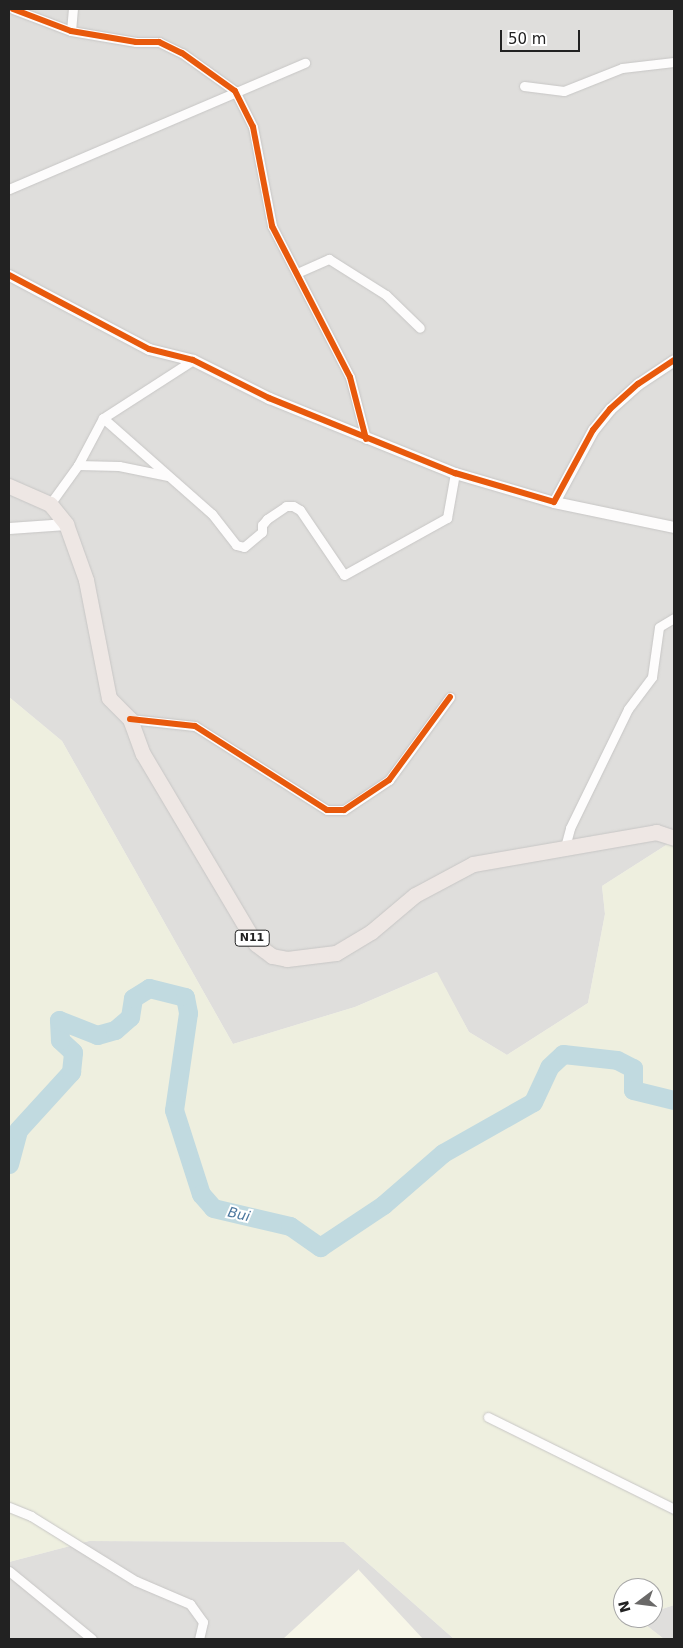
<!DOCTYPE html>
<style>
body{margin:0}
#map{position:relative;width:683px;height:1648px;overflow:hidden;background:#efeeeb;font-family:"DejaVu Sans",sans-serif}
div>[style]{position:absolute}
.residential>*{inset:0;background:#dfdedc}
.education>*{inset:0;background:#f7f6e8}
.farmland>*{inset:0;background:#eeefdf}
.river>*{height:19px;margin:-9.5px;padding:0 9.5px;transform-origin:9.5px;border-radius:9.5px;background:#c1dae0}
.roads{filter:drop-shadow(0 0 1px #c7c6c5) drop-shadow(0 0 1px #c7c6c5)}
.minor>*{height:9px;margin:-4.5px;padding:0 4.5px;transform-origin:4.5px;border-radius:4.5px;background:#fdfcfc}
.tertiary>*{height:11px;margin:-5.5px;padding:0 5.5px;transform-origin:5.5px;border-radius:5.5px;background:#fdfcfc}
.trunk>*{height:15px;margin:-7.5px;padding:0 7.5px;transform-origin:7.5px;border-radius:7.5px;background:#eee7e4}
.cycleway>*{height:6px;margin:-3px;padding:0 3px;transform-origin:3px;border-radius:3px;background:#e8590c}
span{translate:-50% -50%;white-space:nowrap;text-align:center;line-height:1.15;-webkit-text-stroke:4px #fff;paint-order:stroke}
.shield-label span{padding:1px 4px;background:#fff;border:1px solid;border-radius:4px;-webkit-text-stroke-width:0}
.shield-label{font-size:11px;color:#222;font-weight:700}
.water-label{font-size:14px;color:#4c779e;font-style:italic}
.frame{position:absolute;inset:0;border:10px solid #222;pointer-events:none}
.north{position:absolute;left:613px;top:1578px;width:50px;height:50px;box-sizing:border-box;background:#fff;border:1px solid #a7a7a7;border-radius:50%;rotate:255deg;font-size:14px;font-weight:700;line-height:20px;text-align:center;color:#222}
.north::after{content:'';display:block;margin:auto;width:18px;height:22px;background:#6a6968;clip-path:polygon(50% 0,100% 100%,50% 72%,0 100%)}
.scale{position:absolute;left:500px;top:30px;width:80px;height:22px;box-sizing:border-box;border:2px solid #222;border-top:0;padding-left:6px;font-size:15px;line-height:18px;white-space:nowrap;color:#222;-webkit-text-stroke:4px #fff;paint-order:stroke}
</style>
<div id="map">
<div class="residential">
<div style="clip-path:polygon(9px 9px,674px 9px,674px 840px,602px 886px,605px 914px,588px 1003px,507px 1055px,469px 1032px,436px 972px,355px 1007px,233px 1044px,62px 741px,9px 697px)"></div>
<div style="clip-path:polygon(89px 1541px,344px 1542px,454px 1639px,9px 1639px,9px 1562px)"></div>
<div style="clip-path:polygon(674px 1605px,674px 1639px,664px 1639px,637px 1618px,653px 1618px,653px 1612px)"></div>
</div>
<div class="education">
<div style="clip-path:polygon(358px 1569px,423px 1639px,283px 1639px,358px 1570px)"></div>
</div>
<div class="farmland">
<div style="clip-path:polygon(9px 697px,62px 741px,233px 1044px,355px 1007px,437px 972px,469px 1032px,507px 1055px,588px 1003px,605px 914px,602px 886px,674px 840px,674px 1605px,653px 1612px,653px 1588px,623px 1588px,623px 1618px,637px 1618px,664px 1639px,454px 1639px,344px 1542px,89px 1541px,9px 1562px)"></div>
</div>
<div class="river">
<div style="left:9px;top:1164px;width:35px;rotate:-75deg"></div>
<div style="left:18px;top:1130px;width:79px;rotate:-47.6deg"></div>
<div style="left:71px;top:1072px;width:20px;rotate:-84deg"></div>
<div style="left:73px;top:1052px;width:18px;rotate:-137deg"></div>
<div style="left:60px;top:1040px;width:20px;rotate:-93deg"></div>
<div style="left:59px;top:1020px;width:41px;rotate:21.5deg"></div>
<div style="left:97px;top:1035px;width:19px;rotate:-16deg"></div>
<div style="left:115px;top:1030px;width:20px;rotate:-41deg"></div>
<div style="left:130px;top:1017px;width:19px;rotate:-81deg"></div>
<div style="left:133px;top:998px;width:19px;rotate:-32deg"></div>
<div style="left:149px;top:988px;width:37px;rotate:14deg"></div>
<div style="left:185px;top:997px;width:16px;rotate:79deg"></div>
<div style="left:188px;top:1013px;width:98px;rotate:98.2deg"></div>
<div style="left:174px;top:1110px;width:88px;rotate:72.2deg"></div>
<div style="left:201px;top:1194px;width:18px;rotate:49deg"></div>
<div style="left:213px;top:1208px;width:79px;rotate:13.2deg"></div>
<div style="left:290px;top:1226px;width:37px;rotate:35deg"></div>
<div style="left:320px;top:1247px;width:76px;rotate:-33.7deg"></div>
<div style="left:383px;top:1205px;width:79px;rotate:-40.9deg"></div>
<div style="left:443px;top:1153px;width:103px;rotate:-29.5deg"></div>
<div style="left:533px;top:1102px;width:38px;rotate:-65deg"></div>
<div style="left:549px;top:1067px;width:19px;rotate:-43deg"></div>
<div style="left:563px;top:1054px;width:54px;rotate:6.3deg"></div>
<div style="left:617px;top:1060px;width:18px;rotate:27deg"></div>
<div style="left:633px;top:1068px;width:22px;rotate:90deg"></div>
<div style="left:633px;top:1090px;width:42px;rotate:13.7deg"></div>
</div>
<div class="roads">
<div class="minor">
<div style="left:13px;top:9px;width:62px;rotate:20.8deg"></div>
<div style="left:71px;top:31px;width:66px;rotate:9.6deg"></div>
<div style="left:136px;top:42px;width:23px"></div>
<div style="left:159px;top:42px;width:25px;rotate:26deg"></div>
<div style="left:182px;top:53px;width:65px;rotate:35.6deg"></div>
<div style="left:235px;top:91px;width:40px;rotate:63.4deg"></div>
<div style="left:253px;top:127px;width:101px;rotate:79.1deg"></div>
<div style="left:272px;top:226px;width:170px;rotate:62.7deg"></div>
<div style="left:350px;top:377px;width:64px;rotate:75.5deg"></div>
<div style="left:71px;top:31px;width:22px;rotate:-85deg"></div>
<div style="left:524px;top:86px;width:40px;rotate:7.1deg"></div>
<div style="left:564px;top:91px;width:62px;rotate:-21.6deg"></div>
<div style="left:622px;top:68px;width:52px;rotate:-6.6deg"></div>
<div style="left:9px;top:189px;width:322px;rotate:-23.1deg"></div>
<div style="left:297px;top:273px;width:35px;rotate:-24deg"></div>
<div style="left:329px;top:259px;width:67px;rotate:32.3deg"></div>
<div style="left:386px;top:295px;width:47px;rotate:44.1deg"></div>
<div style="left:103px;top:418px;width:145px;rotate:41.4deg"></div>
<div style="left:212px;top:514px;width:39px;rotate:52deg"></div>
<div style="left:236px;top:545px;width:8px;rotate:14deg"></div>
<div style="left:244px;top:547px;width:23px;rotate:-40deg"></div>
<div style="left:262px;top:532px;width:7px;rotate:-90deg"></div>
<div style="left:262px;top:525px;width:8px;rotate:-50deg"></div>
<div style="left:267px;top:519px;width:23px;rotate:-34deg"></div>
<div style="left:286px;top:506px;width:7px"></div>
<div style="left:293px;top:506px;width:8px;rotate:30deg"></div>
<div style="left:300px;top:510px;width:78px;rotate:55.9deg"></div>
<div style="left:344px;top:575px;width:118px;rotate:-29deg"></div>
<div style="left:447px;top:518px;width:46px;rotate:-79.9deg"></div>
<div style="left:78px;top:465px;width:41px;rotate:1.4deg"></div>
<div style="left:119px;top:466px;width:50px;rotate:11.5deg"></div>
<div style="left:50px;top:504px;width:48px;rotate:-54.3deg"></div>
<div style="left:78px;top:465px;width:53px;rotate:-62deg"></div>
<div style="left:103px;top:418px;width:107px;rotate:-32.8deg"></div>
<div style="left:130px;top:719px;width:65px;rotate:6.1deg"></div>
<div style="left:195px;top:726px;width:156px;rotate:32.5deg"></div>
<div style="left:327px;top:810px;width:17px"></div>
<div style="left:344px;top:810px;width:54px;rotate:-33.7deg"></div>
<div style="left:389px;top:780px;width:103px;rotate:-53.7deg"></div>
<div style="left:565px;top:847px;width:20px;rotate:-75deg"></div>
<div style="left:570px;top:828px;width:132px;rotate:-64deg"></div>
<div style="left:628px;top:709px;width:40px;rotate:-53deg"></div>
<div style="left:652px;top:677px;width:50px;rotate:-82deg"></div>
<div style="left:659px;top:627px;width:17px;rotate:-31deg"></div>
<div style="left:488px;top:1417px;width:208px;rotate:26.3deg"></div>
<div style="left:9px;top:1507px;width:24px;rotate:22deg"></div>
<div style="left:31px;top:1516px;width:123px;rotate:31.8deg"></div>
<div style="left:136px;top:1581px;width:59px;rotate:23.1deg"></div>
<div style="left:190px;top:1604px;width:22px;rotate:54deg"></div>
<div style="left:203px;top:1622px;width:17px;rotate:103deg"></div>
<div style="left:9px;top:1571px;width:107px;rotate:39.3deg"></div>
</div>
<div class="tertiary">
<div style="left:9px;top:275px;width:158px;rotate:27.9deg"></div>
<div style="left:149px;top:349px;width:45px;rotate:14deg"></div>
<div style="left:193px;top:360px;width:85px;rotate:26.6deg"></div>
<div style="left:269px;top:398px;width:201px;rotate:22deg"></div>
<div style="left:455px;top:473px;width:103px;rotate:16.3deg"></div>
<div style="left:554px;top:502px;width:82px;rotate:-61.6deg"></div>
<div style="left:593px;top:430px;width:27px;rotate:-51deg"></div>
<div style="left:610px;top:409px;width:38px;rotate:-42deg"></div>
<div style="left:638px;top:384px;width:43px;rotate:-33.7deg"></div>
<div style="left:554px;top:502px;width:123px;rotate:11.8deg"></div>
<div style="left:9px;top:528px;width:57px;rotate:-4deg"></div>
</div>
<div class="trunk">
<div style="left:9px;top:486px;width:45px;rotate:23.7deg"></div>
<div style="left:50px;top:504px;width:26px;rotate:51deg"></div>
<div style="left:66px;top:524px;width:59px;rotate:70.3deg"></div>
<div style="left:86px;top:580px;width:120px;rotate:79deg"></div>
<div style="left:109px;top:698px;width:30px;rotate:45deg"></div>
<div style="left:130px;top:719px;width:37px;rotate:70deg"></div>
<div style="left:143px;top:754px;width:221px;rotate:59.3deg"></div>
<div style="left:256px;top:944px;width:20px;rotate:37deg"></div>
<div style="left:272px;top:956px;width:15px;rotate:11deg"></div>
<div style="left:287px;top:959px;width:49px;rotate:-7deg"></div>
<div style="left:336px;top:953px;width:41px;rotate:-31deg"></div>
<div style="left:371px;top:932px;width:57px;rotate:-40.1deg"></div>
<div style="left:415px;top:895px;width:66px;rotate:-28.1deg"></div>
<div style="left:473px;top:864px;width:186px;rotate:-9.9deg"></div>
<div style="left:656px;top:832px;width:19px;rotate:18deg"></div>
</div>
</div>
<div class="cycleway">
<div style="left:13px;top:9px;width:62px;rotate:20.8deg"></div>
<div style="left:71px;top:31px;width:66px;rotate:9.6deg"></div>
<div style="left:136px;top:42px;width:23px"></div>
<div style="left:159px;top:42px;width:25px;rotate:26deg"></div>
<div style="left:182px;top:53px;width:65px;rotate:35.6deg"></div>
<div style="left:235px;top:91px;width:40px;rotate:63.4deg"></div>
<div style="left:253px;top:127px;width:101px;rotate:79.1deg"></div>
<div style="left:272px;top:226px;width:170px;rotate:62.7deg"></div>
<div style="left:350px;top:377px;width:64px;rotate:75.5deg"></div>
<div style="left:9px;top:275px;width:158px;rotate:27.9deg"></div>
<div style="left:149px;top:349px;width:45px;rotate:14deg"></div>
<div style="left:193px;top:360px;width:85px;rotate:26.6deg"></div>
<div style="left:269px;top:398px;width:201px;rotate:22deg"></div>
<div style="left:455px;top:473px;width:103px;rotate:16.3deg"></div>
<div style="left:554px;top:502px;width:82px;rotate:-61.6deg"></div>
<div style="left:593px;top:430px;width:27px;rotate:-51deg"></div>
<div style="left:610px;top:409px;width:38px;rotate:-42deg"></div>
<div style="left:638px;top:384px;width:43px;rotate:-33.7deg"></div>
<div style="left:130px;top:719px;width:65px;rotate:6.1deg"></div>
<div style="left:195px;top:726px;width:156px;rotate:32.5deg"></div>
<div style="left:327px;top:810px;width:17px"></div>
<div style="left:344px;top:810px;width:54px;rotate:-33.7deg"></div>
<div style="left:389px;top:780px;width:103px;rotate:-53.7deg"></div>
</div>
<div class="shield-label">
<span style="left:252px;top:938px">N11</span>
</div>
<div class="water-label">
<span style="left:239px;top:1214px;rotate:13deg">Bui</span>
</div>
<div class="frame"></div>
<div class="north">N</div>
<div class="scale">50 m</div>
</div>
